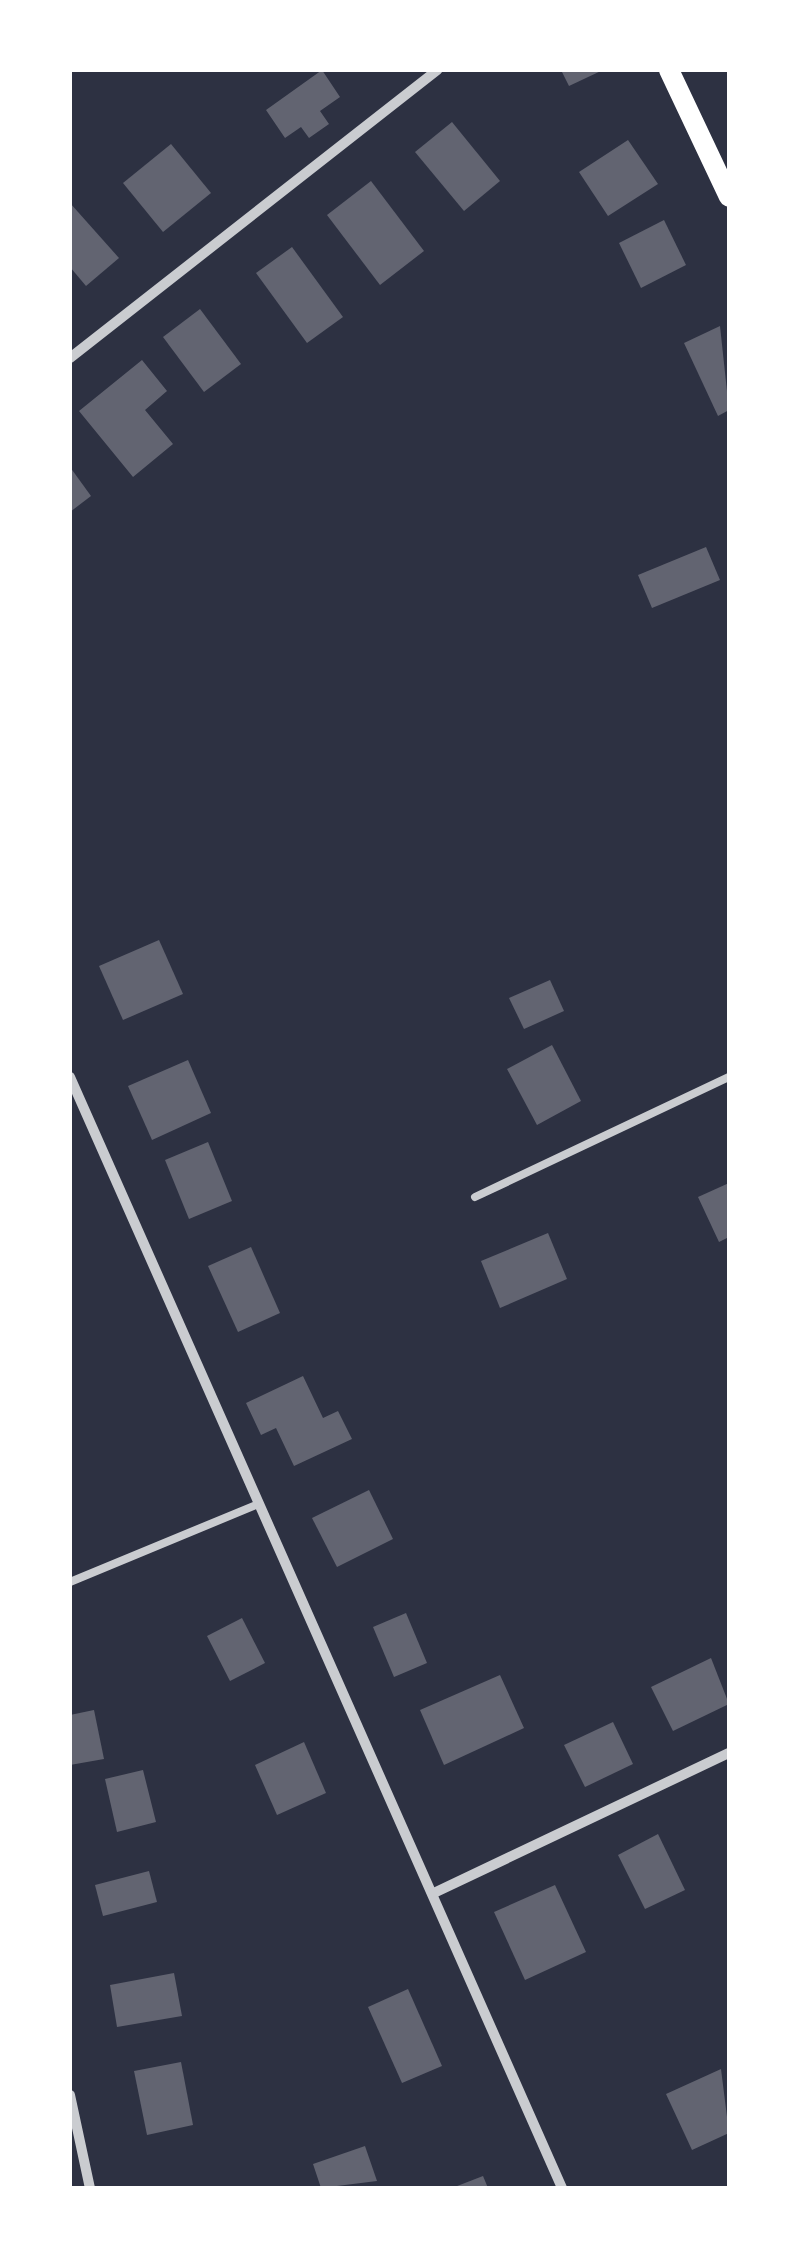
<!DOCTYPE html>
<style>
body{margin:0}
#map{position:relative;width:799px;height:2258px;overflow:hidden;background:#2d3142;font-family:Helvetica,sans-serif}
div>[style]{position:absolute}
.building>*{inset:0;background:#626471}
.service>*{height:8px;margin:-4px;padding:0 4px;transform-origin:4px;border-radius:4px;background:#caccd0}
.minor>*{height:10px;margin:-5px;padding:0 5px;transform-origin:5px;border-radius:5px;background:#caccd0}
.secondary>*{height:20px;margin:-10px;padding:0 10px;transform-origin:10px;border-radius:10px;background:#fff}
span{translate:-50% -50%;white-space:nowrap;text-align:center;line-height:1.15;-webkit-text-stroke:10px #fff;paint-order:stroke}
.frame{position:absolute;inset:0;border:72px solid #fff;pointer-events:none}
</style>
<div id="map">
<div class="building">
<div style="clip-path:polygon(322px 70px,340px 97px,320px 111px,329px 124px,309px 138px,301px 127px,285px 138px,266px 110px)"></div>
<div style="clip-path:polygon(561px 70px,603px 70px,569px 86px)"></div>
<div style="clip-path:polygon(452px 122px,500px 181px,464px 211px,415px 152px)"></div>
<div style="clip-path:polygon(628px 140px,658px 184px,608px 216px,579px 172px)"></div>
<div style="clip-path:polygon(171px 144px,211px 193px,163px 232px,123px 183px)"></div>
<div style="clip-path:polygon(371px 181px,424px 251px,380px 285px,327px 215px)"></div>
<div style="clip-path:polygon(70px 203px,119px 258px,86px 286px,70px 267px)"></div>
<div style="clip-path:polygon(664px 220px,686px 265px,641px 288px,619px 243px)"></div>
<div style="clip-path:polygon(292px 247px,343px 317px,307px 343px,256px 273px)"></div>
<div style="clip-path:polygon(200px 309px,241px 364px,204px 392px,163px 337px)"></div>
<div style="clip-path:polygon(720px 326px,729px 410px,718px 416px,684px 343px)"></div>
<div style="clip-path:polygon(142px 360px,167px 391px,145px 410px,173px 444px,133px 477px,79px 411px)"></div>
<div style="clip-path:polygon(70px 467px,91px 496px,70px 512px)"></div>
<div style="clip-path:polygon(706px 547px,720px 580px,652px 608px,638px 575px)"></div>
<div style="clip-path:polygon(159px 940px,183px 994px,123px 1020px,99px 966px)"></div>
<div style="clip-path:polygon(550px 980px,564px 1011px,524px 1029px,509px 998px)"></div>
<div style="clip-path:polygon(552px 1045px,581px 1101px,537px 1125px,507px 1069px)"></div>
<div style="clip-path:polygon(188px 1060px,211px 1113px,152px 1140px,128px 1086px)"></div>
<div style="clip-path:polygon(208px 1142px,232px 1201px,189px 1219px,165px 1160px)"></div>
<div style="clip-path:polygon(729px 1183px,729px 1237px,719px 1242px,698px 1197px)"></div>
<div style="clip-path:polygon(548px 1233px,567px 1279px,500px 1308px,481px 1261px)"></div>
<div style="clip-path:polygon(251px 1247px,280px 1313px,238px 1332px,208px 1266px)"></div>
<div style="clip-path:polygon(303px 1376px,323px 1418px,338px 1411px,352px 1439px,294px 1466px,276px 1428px,261px 1435px,246px 1403px)"></div>
<div style="clip-path:polygon(369px 1490px,393px 1539px,337px 1567px,312px 1518px)"></div>
<div style="clip-path:polygon(406px 1613px,427px 1663px,394px 1677px,373px 1627px)"></div>
<div style="clip-path:polygon(242px 1618px,265px 1663px,230px 1681px,207px 1636px)"></div>
<div style="clip-path:polygon(711px 1658px,729px 1704px,673px 1731px,651px 1687px)"></div>
<div style="clip-path:polygon(500px 1675px,524px 1728px,444px 1765px,420px 1710px)"></div>
<div style="clip-path:polygon(94px 1710px,104px 1759px,70px 1765px,70px 1715px)"></div>
<div style="clip-path:polygon(613px 1722px,633px 1764px,585px 1787px,564px 1745px)"></div>
<div style="clip-path:polygon(304px 1742px,326px 1793px,277px 1815px,255px 1765px)"></div>
<div style="clip-path:polygon(143px 1770px,156px 1822px,117px 1832px,105px 1779px)"></div>
<div style="clip-path:polygon(658px 1834px,685px 1890px,645px 1909px,618px 1855px)"></div>
<div style="clip-path:polygon(149px 1871px,157px 1902px,103px 1916px,95px 1885px)"></div>
<div style="clip-path:polygon(555px 1885px,586px 1952px,525px 1980px,494px 1912px)"></div>
<div style="clip-path:polygon(174px 1973px,182px 2016px,117px 2027px,110px 1985px)"></div>
<div style="clip-path:polygon(408px 1989px,442px 2066px,402px 2083px,368px 2007px)"></div>
<div style="clip-path:polygon(181px 2062px,193px 2125px,147px 2135px,134px 2071px)"></div>
<div style="clip-path:polygon(721px 2069px,729px 2133px,692px 2150px,666px 2094px)"></div>
<div style="clip-path:polygon(365px 2146px,377px 2181px,321px 2188px,313px 2164px)"></div>
<div style="clip-path:polygon(483px 2176px,488px 2188px,452px 2188px)"></div>
</div>
<div class="service">
<div style="left:475px;top:1197px;width:281px;rotate:-25.3deg"></div>
<div style="left:70px;top:1582px;width:201px;rotate:-22.5deg"></div>
</div>
<div class="minor">
<div style="left:70px;top:358px;width:467px;rotate:-38.1deg"></div>
<div style="left:70px;top:1077px;width:1215px;rotate:66.11deg"></div>
<div style="left:436px;top:1892px;width:324px;rotate:-25.4deg"></div>
<div style="left:70px;top:2095px;width:95px;rotate:77.9deg"></div>
</div>
<div class="secondary">
<div style="left:669px;top:70px;width:140px;rotate:64.7deg"></div>
</div>
<div class="frame"></div>
</div>
